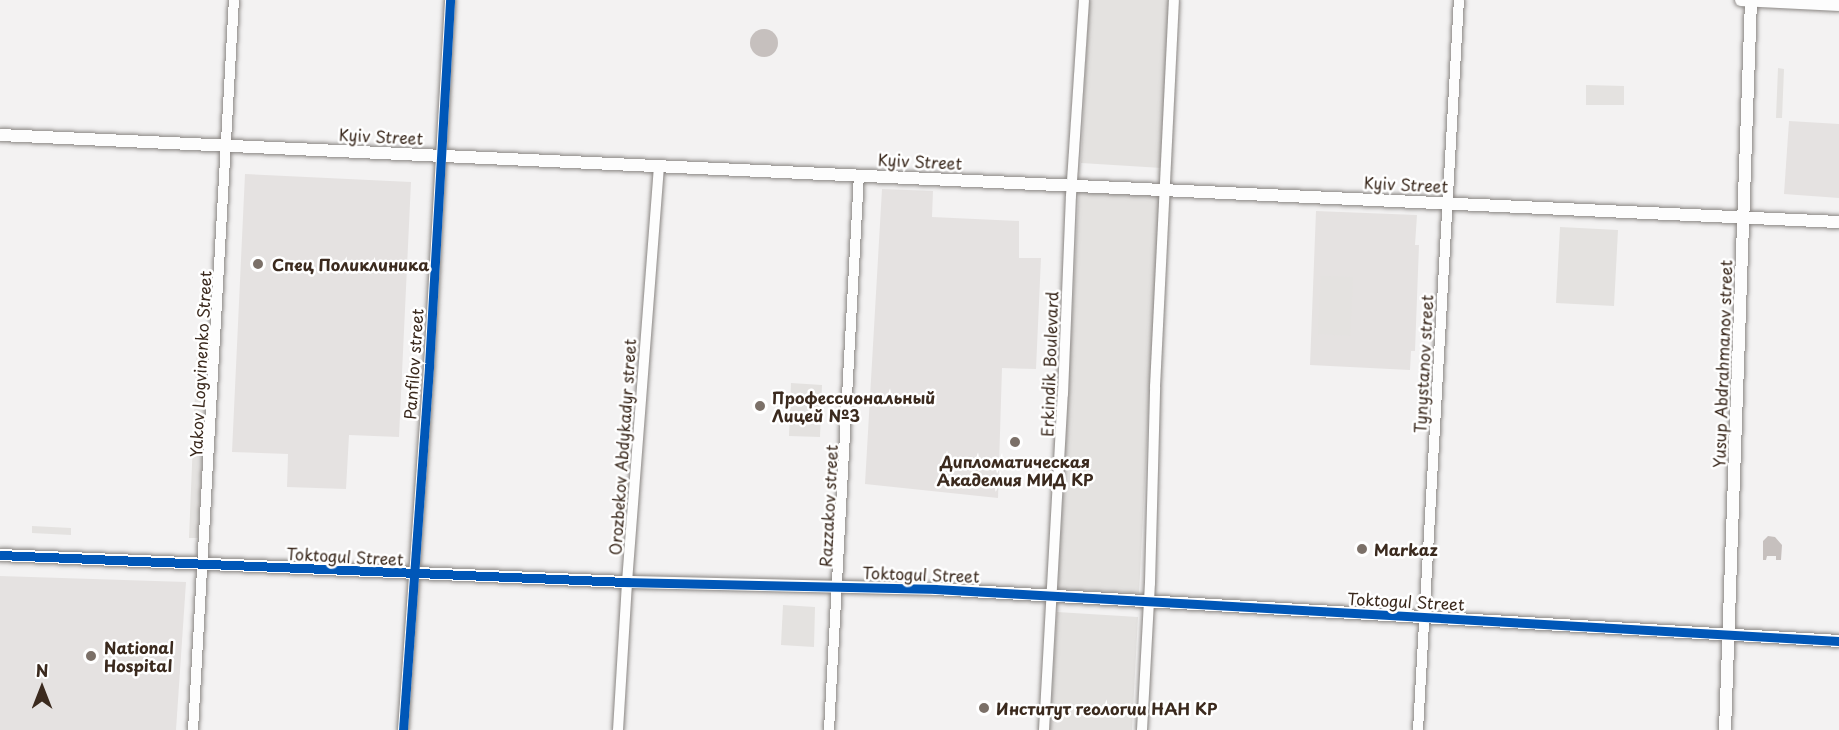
<!DOCTYPE html>
<meta charset="utf-8">
<style>
body{margin:0}
#map{position:relative;width:1839px;height:730px;overflow:hidden;background:#f3f2f2;font-family:"Playpen Sans",sans-serif}
div>[style]{position:absolute}
.built>*{inset:0;background:#e5e2e1}
.green>*{inset:0;background:#e4e2e0}
.water>*{inset:0;background:#c6c0be}
.round{border-radius:50%}
.roads{filter:drop-shadow(0 0 2px #898582) drop-shadow(0 0 2px #898582)}
.minor>*{height:10px;margin:-5px;padding:0 5px;transform-origin:5px;border-radius:5px;background:#fdfdfd}
.major>*{height:12px;margin:-6px;padding:0 6px;transform-origin:6px;border-radius:6px;background:#fdfdfd}
.cycleway>*{height:9px;margin:-4.5px;padding:0 4.5px;transform-origin:4.5px;border-radius:4.5px;background:#0057b8}
.dots>*{width:16px;height:16px;translate:-50% -50%;box-sizing:border-box;border:3px solid #fff;border-radius:50%}
span{translate:-50% -50%;white-space:nowrap;text-align:center;line-height:1.15;-webkit-text-stroke:5px #fff;paint-order:stroke}
.street-label{font-size:16px;color:#3b2a1e}
.poi-label{font-size:16px;color:#3b2a1e;font-weight:700}
.left{translate:0 -50%;text-align:left}
.north{position:absolute;left:12px;top:658px;width:60px;height:60px;-webkit-text-stroke:4px #fff;paint-order:stroke;rotate:0deg;font-size:16px;font-weight:700;line-height:24px;text-align:center;color:#3b2a1e}
.north::after{content:'';display:block;margin:auto;width:21px;height:27px;background:#3b2a1e;clip-path:polygon(50% 0,100% 100%,50% 72%,0 100%)}
</style>
<div id="map">
<div class="built">
<div style="clip-path:polygon(1789px 121px,1839px 124px,1839px 198px,1784px 194px)"></div>
<div style="clip-path:polygon(245px 174px,411px 182px,399px 437px,349px 435px,346px 489px,287px 487px,288px 454px,232px 452px)"></div>
<div style="clip-path:polygon(882px 189px,933px 191px,932px 217px,1019px 221px,1019px 258px,1041px 258px,1036px 369px,1002px 368px,998px 498px,865px 484px)"></div>
<div style="clip-path:polygon(1316px 211px,1417px 215px,1415px 245px,1419px 245px,1415px 351px,1411px 351px,1410px 370px,1310px 365px)"></div>
<div style="clip-path:polygon(0 576px,186px 582px,176px 730px,0 730px)"></div>
</div>
<div class="green">
<div style="clip-path:polygon(1089px 0,1170px 0,1162px 168px,1081px 163px)"></div>
<div style="clip-path:polygon(1778px 68px,1784px 69px,1782px 118px,1776px 118px)"></div>
<div style="clip-path:polygon(1586px 85px,1624px 86px,1624px 105px,1586px 105px)"></div>
<div style="clip-path:polygon(1079px 188px,1160px 192px,1139px 593px,1058px 589px)"></div>
<div style="clip-path:polygon(1560px 227px,1618px 230px,1614px 306px,1556px 303px)"></div>
<div style="clip-path:polygon(1321px 276px,1353px 277px,1350px 336px,1318px 334px)"></div>
<div style="clip-path:polygon(197px 345px,209px 345px,198px 538px,189px 538px)"></div>
<div style="clip-path:polygon(791px 383px,822px 385px,820px 437px,789px 436px)"></div>
<div style="clip-path:polygon(32px 526px,71px 528px,71px 535px,32px 533px)"></div>
<div style="clip-path:polygon(783px 605px,815px 607px,814px 647px,781px 645px)"></div>
<div style="clip-path:polygon(1057px 612px,1138px 617px,1132px 730px,1050px 730px)"></div>
</div>
<div class="water">
<div class="round" style="left:750px;top:29px;width:28px;height:28px"></div>
<div style="clip-path:polygon(1768px 536px,1775px 537px,1782px 545px,1781px 560px,1776px 560px,1776px 556px,1767px 556px,1766px 560px,1763px 560px,1763px 541px)"></div>
</div>
<div class="roads">
<div class="minor">
<div style="left:193px;top:730px;width:731px;rotate:-86.79deg"></div>
<div style="left:403px;top:730px;width:365px;rotate:-85.9deg"></div>
<div style="left:429px;top:366px;width:367px;rotate:-86.7deg"></div>
<div style="left:618px;top:730px;width:148px;rotate:-86.5deg"></div>
<div style="left:627px;top:582px;width:417px;rotate:-85.6deg"></div>
<div style="left:829px;top:730px;width:556px;rotate:-86.91deg"></div>
<div style="left:1044px;top:730px;width:337px;rotate:-86.8deg"></div>
<div style="left:1063px;top:394px;width:198px;rotate:-87.7deg"></div>
<div style="left:1071px;top:196px;width:196px;rotate:-86.2deg"></div>
<div style="left:1142px;top:730px;width:147px;rotate:-86.9deg"></div>
<div style="left:1150px;top:583px;width:196px;rotate:-88.5deg"></div>
<div style="left:1155px;top:387px;width:387px;rotate:-87.2deg"></div>
<div style="left:1418px;top:730px;width:731px;rotate:-86.79deg"></div>
</div>
<div class="major">
<div style="left:1741px;top:0;width:98px;rotate:2.9deg"></div>
<div style="left:0;top:135px;width:1841px;rotate:2.71deg"></div>
<div style="left:0;top:555px;width:628px;rotate:2.47deg"></div>
<div style="left:627px;top:582px;width:308px;rotate:1.3deg"></div>
<div style="left:935px;top:589px;width:905px;rotate:3.29deg"></div>
<div style="left:1725px;top:730px;width:730px;rotate:-87.96deg"></div>
</div>
</div>
<div class="cycleway">
<div style="left:0;top:555px;width:628px;rotate:2.47deg"></div>
<div style="left:627px;top:582px;width:308px;rotate:1.3deg"></div>
<div style="left:935px;top:589px;width:905px;rotate:3.29deg"></div>
<div style="left:403px;top:730px;width:365px;rotate:-85.9deg"></div>
<div style="left:429px;top:366px;width:367px;rotate:-86.7deg"></div>
</div>
<div class="dots">
<div style="left:258px;top:264px;background:#7b7068"></div>
<div style="left:760px;top:406px;background:#7b7068"></div>
<div style="left:1015px;top:442px;background:#7b7068"></div>
<div style="left:1362px;top:549px;background:#7b7068"></div>
<div style="left:91px;top:656px;background:#7b7068"></div>
<div style="left:984px;top:708px;background:#7b7068"></div>
</div>
<div class="street-label">
<span style="left:381px;top:136px;rotate:3deg">Kyiv Street</span>
<span style="left:920px;top:161px;rotate:3deg">Kyiv Street</span>
<span style="left:1406px;top:184px;rotate:3deg">Kyiv Street</span>
<span style="left:200px;top:364px;rotate:-87deg">Yakov Logvinenko Street</span>
<span style="left:413px;top:364px;rotate:-86deg">Panfilov street</span>
<span style="left:1049px;top:364px;rotate:-88deg">Erkindik Boulevard</span>
<span style="left:1423px;top:364px;rotate:-87deg">Tynystanov street</span>
<span style="left:1722px;top:364px;rotate:-88deg">Yusup Abdrahmanov street</span>
<span style="left:622px;top:447px;rotate:-86deg">Orozbekov Abdykadyr street</span>
<span style="left:828px;top:506px;rotate:-87deg">Razzakov street</span>
<span style="left:345px;top:556px;rotate:3deg">Toktogul Street</span>
<span style="left:921px;top:574px;rotate:2deg">Toktogul Street</span>
<span style="left:1406px;top:601px;rotate:3deg">Toktogul Street</span>
</div>
<div class="poi-label">
<span class="left" style="left:272px;top:264px">Спец Поликлиника</span>
<span class="left" style="left:772px;top:406px">Профессиональный<br>Лицей №3</span>
<span style="left:1015px;top:470px">Дипломатическая<br>Академия МИД КР</span>
<span class="left" style="left:1374px;top:549px">Markaz</span>
<span class="left" style="left:104px;top:656px">National<br>Hospital</span>
<span class="left" style="left:996px;top:708px">Институт геологии НАН КР</span>
</div>
<div class="north">N</div>
</div>
